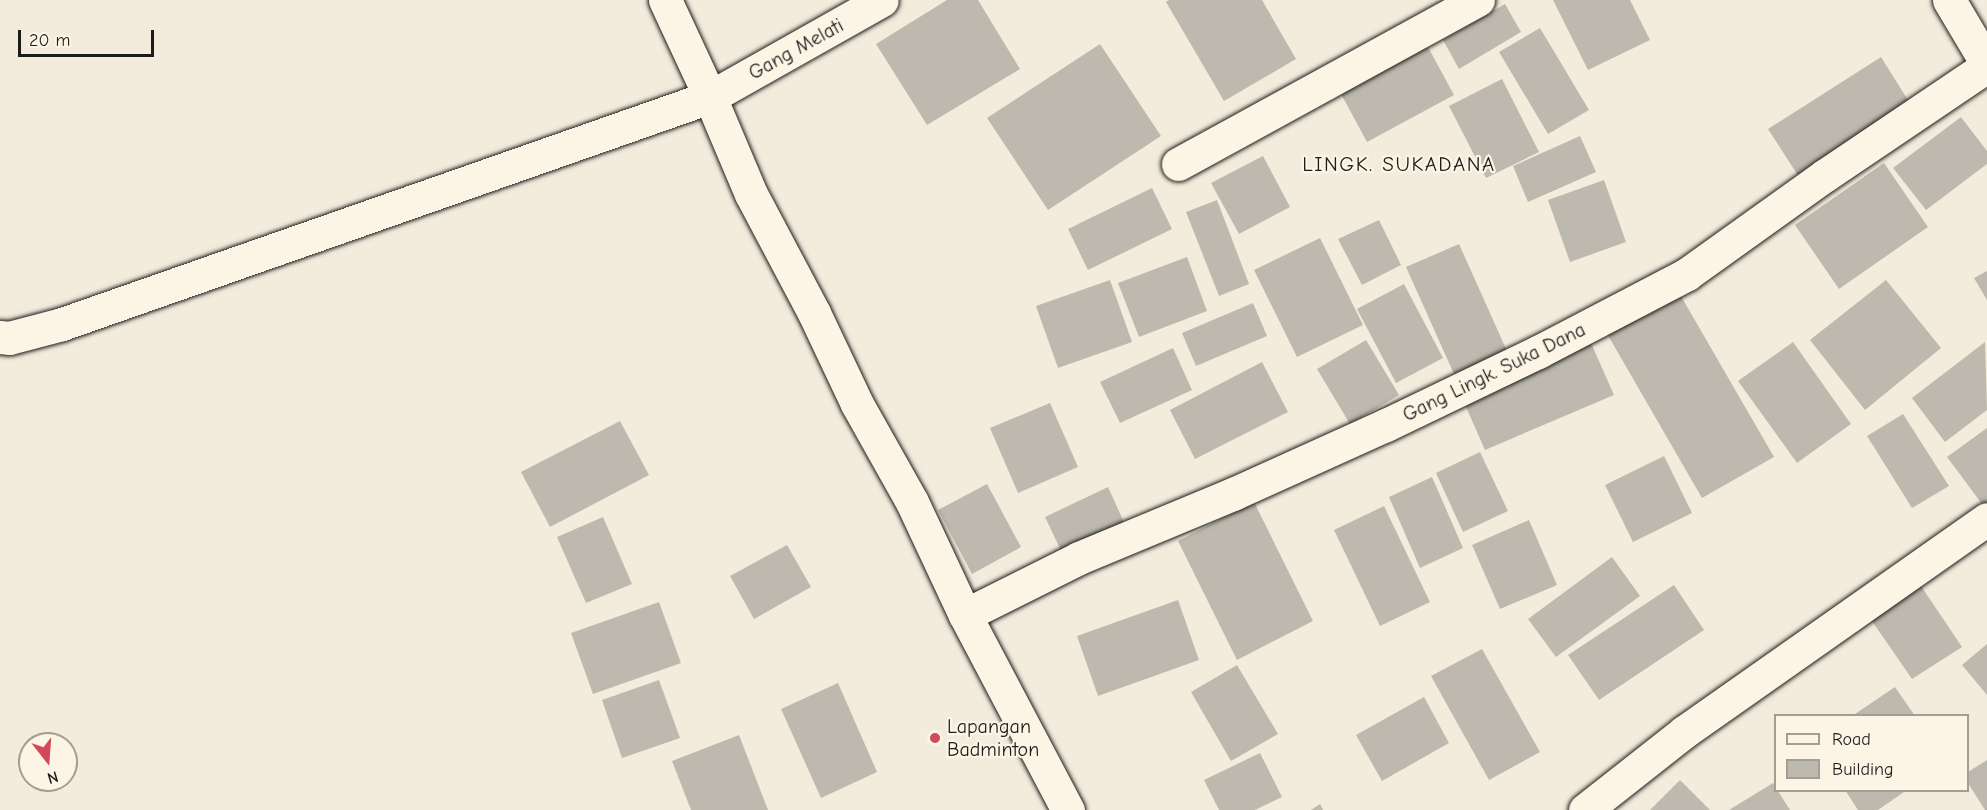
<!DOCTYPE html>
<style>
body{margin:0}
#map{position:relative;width:1987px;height:810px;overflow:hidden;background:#f3ecdd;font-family:"Comic Neue",sans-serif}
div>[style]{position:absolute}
.building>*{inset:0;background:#beb9ae}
.roads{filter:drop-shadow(0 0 2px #1c1c1c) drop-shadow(0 0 2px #1c1c1c)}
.minor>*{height:33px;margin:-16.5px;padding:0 16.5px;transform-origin:16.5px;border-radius:16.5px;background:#fcf5e5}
.major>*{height:33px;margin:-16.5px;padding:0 16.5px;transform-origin:16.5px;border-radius:16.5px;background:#fcf5e5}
.dots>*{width:16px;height:16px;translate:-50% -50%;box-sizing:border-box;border:3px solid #fcf5e5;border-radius:50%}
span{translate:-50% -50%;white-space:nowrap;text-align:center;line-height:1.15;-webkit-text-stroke:4.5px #fcf5e5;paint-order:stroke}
.street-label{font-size:20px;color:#1c1c1c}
.poi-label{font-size:20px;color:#1c1c1c}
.left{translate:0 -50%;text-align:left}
.neighbourhood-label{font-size:21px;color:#1c1c1c;letter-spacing:1.5px}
.legend{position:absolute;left:1774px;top:714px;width:195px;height:78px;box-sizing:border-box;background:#fcf5e5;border:2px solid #a29e95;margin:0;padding:8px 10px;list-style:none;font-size:18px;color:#1c1c1c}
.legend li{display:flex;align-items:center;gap:12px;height:30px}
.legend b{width:30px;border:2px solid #a29e95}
.north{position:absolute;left:18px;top:732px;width:60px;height:60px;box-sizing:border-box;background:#fcf5e5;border:2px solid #a29e95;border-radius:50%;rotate:163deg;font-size:16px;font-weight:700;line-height:24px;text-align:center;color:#1c1c1c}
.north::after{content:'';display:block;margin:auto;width:21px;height:27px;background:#d1495b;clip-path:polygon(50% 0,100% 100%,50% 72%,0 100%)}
.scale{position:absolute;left:18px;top:30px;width:136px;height:27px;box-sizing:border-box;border:3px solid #1c1c1c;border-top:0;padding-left:8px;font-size:18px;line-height:21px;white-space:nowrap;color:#1c1c1c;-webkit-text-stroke:4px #fcf5e5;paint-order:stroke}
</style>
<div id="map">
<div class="building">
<div style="clip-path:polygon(947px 0,978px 0,1020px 69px,927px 125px,876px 44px)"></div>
<div style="clip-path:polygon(1169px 0,1262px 0,1296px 59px,1224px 101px,1166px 2px)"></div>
<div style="clip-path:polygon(1553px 0,1630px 0,1650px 40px,1588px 70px)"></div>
<div style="clip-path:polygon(1505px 4px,1521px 32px,1459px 69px,1443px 40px)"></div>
<div style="clip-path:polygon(1540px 28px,1589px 110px,1548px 134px,1499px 52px)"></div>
<div style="clip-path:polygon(1100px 44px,1161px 136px,1048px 210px,987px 118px)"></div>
<div style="clip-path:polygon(1428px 47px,1454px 95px,1367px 142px,1341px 94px)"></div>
<div style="clip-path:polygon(1881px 57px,1911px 105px,1799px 177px,1768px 129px)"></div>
<div style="clip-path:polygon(1502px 79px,1539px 152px,1486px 178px,1449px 106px)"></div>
<div style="clip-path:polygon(1961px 117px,1987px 151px,1987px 164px,1926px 210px,1893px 168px)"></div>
<div style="clip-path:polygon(1580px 136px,1596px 172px,1528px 202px,1513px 166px)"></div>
<div style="clip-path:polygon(1263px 156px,1290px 207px,1239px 234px,1211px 183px)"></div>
<div style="clip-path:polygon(1884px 163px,1928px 227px,1839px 289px,1795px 225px)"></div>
<div style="clip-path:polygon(1604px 180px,1626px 242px,1570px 262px,1548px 200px)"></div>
<div style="clip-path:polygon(1152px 188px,1172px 229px,1088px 270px,1068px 229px)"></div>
<div style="clip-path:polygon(1217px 200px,1249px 284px,1219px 296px,1186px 212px)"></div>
<div style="clip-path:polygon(1379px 220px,1401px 265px,1362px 285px,1338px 239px)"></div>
<div style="clip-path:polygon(1320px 238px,1363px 325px,1297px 357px,1254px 270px)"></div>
<div style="clip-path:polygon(1459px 244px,1507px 351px,1454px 374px,1406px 267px)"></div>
<div style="clip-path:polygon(1187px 257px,1207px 311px,1139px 337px,1118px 283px)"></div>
<div style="clip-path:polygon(1987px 271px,1987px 300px,1974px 278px)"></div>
<div style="clip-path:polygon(1110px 280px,1132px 342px,1058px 368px,1036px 306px)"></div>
<div style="clip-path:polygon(1886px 280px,1941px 348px,1865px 410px,1810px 340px)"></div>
<div style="clip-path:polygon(1404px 284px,1443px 358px,1396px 383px,1357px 309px)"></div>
<div style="clip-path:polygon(1678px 291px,1774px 457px,1702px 498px,1606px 332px)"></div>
<div style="clip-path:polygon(1253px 303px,1267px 336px,1196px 366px,1182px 333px)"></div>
<div style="clip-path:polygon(1366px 340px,1399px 395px,1350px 424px,1317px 369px)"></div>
<div style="clip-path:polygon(1793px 342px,1851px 424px,1797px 463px,1738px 381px)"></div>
<div style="clip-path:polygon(1985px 342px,1987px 410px,1945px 442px,1912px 398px)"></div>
<div style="clip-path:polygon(1591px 343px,1614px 395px,1485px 450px,1462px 398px)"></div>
<div style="clip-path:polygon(1173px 348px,1192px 390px,1120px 423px,1100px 382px)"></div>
<div style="clip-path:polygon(1262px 362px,1288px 412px,1195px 459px,1170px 410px)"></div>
<div style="clip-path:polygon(1050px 403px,1078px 467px,1018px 493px,990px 428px)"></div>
<div style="clip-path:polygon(1903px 414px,1949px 486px,1912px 508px,1867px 436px)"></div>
<div style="clip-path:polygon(620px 421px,649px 475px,550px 527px,521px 472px)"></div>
<div style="clip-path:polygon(1987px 428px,1987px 506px,1985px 508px,1947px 457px)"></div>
<div style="clip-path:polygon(1480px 452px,1508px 511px,1463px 532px,1436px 473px)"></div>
<div style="clip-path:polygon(1664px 456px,1692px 513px,1633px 542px,1605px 485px)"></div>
<div style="clip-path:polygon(1432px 477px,1463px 548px,1420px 568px,1389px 497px)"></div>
<div style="clip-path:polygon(987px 484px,1021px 547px,972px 574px,938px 510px)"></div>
<div style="clip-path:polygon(1108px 487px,1128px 531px,1065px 559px,1045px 517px)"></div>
<div style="clip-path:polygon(1254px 502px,1313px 621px,1237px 660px,1178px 541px)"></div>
<div style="clip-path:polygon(1384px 506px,1430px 602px,1380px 626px,1334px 530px)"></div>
<div style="clip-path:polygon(603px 517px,632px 584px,586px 603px,557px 537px)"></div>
<div style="clip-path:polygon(1529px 520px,1557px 585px,1500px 609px,1472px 545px)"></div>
<div style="clip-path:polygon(787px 545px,811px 587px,754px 619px,730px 576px)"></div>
<div style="clip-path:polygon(1612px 557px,1640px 596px,1556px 657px,1528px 619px)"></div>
<div style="clip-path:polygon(1915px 577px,1962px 647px,1912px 679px,1865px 611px)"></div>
<div style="clip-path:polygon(1674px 585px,1704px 630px,1599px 700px,1568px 655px)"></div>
<div style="clip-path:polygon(1178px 600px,1199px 660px,1098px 696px,1077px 636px)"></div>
<div style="clip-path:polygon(659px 602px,681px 663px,593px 694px,571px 633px)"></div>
<div style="clip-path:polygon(1987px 644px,1987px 695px,1962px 665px)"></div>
<div style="clip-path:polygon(1482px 649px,1540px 752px,1489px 780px,1431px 676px)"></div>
<div style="clip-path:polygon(1237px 665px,1278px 734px,1231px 761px,1191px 692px)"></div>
<div style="clip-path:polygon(659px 680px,680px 738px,622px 758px,602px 700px)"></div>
<div style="clip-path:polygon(838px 683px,877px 772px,821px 798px,781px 709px)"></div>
<div style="clip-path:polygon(1895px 687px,1915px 716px,1852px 716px)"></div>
<div style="clip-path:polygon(1424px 697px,1449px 743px,1382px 781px,1356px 735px)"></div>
<div style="clip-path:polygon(739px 735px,768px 810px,691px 810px,672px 761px)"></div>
<div style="clip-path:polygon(1260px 753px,1282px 797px,1255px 810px,1219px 810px,1204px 780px)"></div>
<div style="clip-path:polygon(1987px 760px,1987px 810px,1985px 810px,1968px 783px,1968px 772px)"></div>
<div style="clip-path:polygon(1680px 780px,1710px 810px,1650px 810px)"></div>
<div style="clip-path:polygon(1773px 783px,1790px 810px,1729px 810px)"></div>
<div style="clip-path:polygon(1845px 790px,1907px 790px,1878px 810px,1858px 810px)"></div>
<div style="clip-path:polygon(1320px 804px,1323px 810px,1311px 810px)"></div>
</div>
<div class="roads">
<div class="minor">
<div style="left:665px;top:0;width:107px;rotate:65.1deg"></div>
<div style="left:710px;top:97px;width:105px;rotate:67.1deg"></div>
<div style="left:751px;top:194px;width:135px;rotate:62.1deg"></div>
<div style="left:814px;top:313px;width:101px;rotate:64.7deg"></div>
<div style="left:857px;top:404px;width:112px;rotate:60.7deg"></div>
<div style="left:912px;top:502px;width:125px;rotate:64.9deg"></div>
<div style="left:965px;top:615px;width:221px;rotate:62.2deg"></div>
<div style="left:1178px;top:164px;width:342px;rotate:-28.7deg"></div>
<div style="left:0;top:337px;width:9px;rotate:6deg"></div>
<div style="left:9px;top:338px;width:55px;rotate:-14.8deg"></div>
<div style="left:62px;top:324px;width:687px;rotate:-19.31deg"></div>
<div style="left:710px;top:97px;width:197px;rotate:-29.4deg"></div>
<div style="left:965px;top:615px;width:127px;rotate:-26.6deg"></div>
<div style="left:1079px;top:558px;width:167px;rotate:-22.6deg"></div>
<div style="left:1233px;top:494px;width:168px;rotate:-24.3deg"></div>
<div style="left:1386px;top:425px;width:169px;rotate:-25.7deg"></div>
<div style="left:1538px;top:352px;width:168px;rotate:-27.6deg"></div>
<div style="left:1687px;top:274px;width:168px;rotate:-35.6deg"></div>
<div style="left:1824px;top:176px;width:197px;rotate:-34deg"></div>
<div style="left:1585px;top:810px;width:126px;rotate:-38.2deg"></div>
<div style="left:1684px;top:732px;width:370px;rotate:-35.1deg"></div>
</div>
<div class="major">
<div style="left:1949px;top:0;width:74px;rotate:59.3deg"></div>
</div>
</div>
<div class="dots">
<div style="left:935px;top:738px;background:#d1495b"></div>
</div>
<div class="street-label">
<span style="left:796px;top:49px;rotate:-29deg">Gang Melati</span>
<span style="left:1494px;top:372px;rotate:-26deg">Gang Lingk. Suka Dana</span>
</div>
<div class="poi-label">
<span class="left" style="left:947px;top:738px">Lapangan<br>Badminton</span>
</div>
<div class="neighbourhood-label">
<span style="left:1399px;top:164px">LINGK. SUKADANA</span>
</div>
<ul class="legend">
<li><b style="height:8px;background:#fcf5e5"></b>Road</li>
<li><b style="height:16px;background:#beb9ae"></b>Building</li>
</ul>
<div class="north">N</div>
<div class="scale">20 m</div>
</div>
